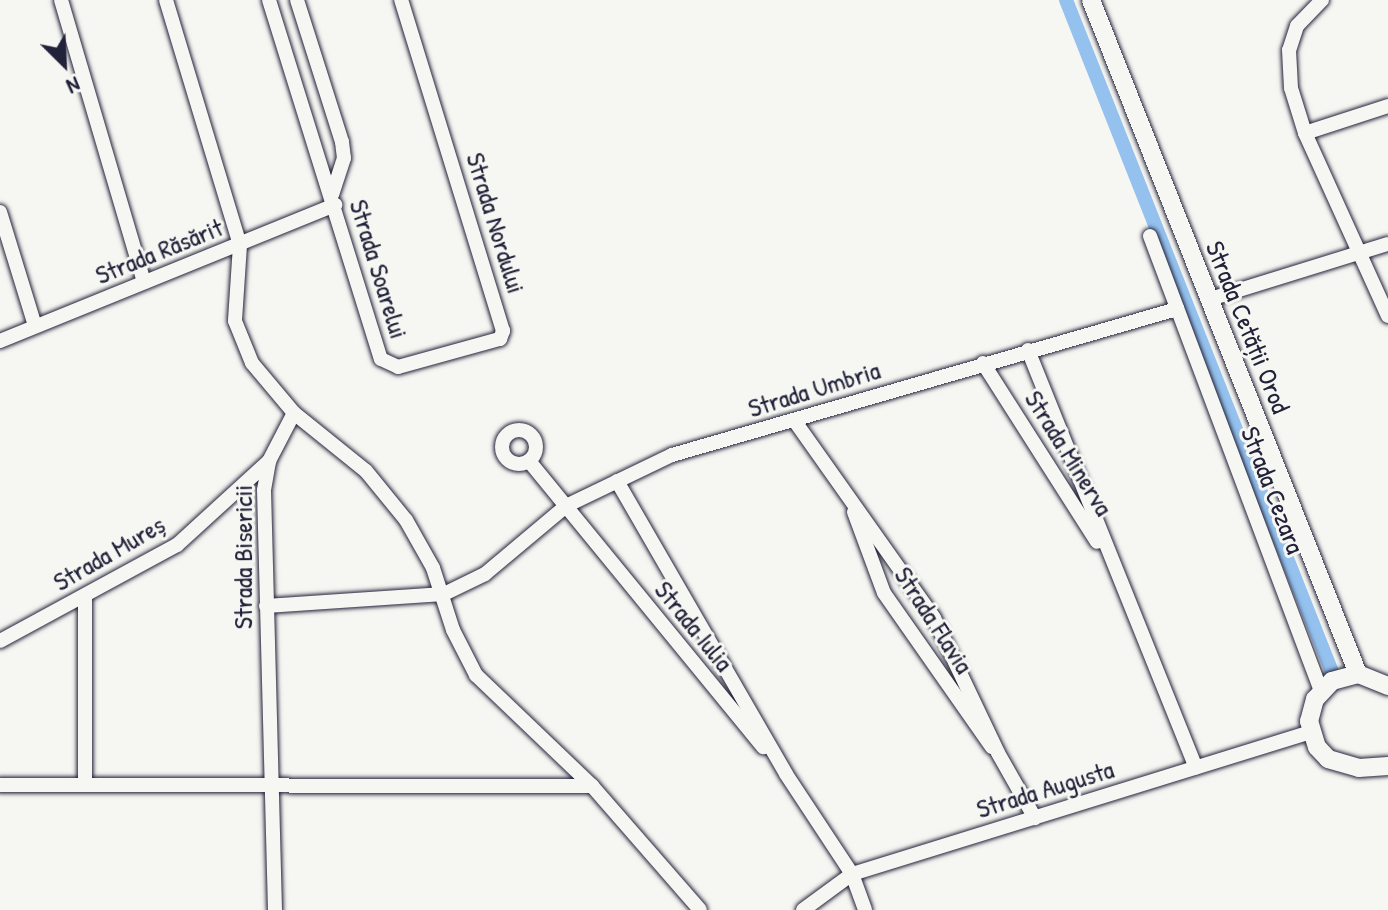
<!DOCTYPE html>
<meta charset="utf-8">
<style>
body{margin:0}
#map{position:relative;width:1388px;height:910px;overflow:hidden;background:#f6f6f2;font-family:"Patrick Hand",sans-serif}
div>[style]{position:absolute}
.canal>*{height:14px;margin:-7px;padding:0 7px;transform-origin:7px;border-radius:7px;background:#94c1ee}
.roads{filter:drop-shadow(0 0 2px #22223b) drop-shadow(0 0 2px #22223b)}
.minor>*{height:14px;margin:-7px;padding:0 7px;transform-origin:7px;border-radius:7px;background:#f6f6f2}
.minor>.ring{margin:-7px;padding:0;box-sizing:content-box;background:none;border:14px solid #f6f6f2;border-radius:50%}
.tertiary>*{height:18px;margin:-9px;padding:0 9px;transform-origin:9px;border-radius:9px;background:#f6f6f2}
span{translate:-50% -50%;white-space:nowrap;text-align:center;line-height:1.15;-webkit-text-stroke:6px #f6f6f2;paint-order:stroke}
.street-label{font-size:26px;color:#22223b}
.north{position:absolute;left:24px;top:24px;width:80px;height:80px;-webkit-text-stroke:6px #f6f6f2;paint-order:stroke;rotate:156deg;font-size:22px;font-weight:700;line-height:32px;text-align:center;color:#22223b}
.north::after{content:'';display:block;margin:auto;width:28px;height:36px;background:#22223b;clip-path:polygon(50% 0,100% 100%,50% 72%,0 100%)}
</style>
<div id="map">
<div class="canal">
<div style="left:1066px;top:0;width:723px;rotate:68.4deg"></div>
</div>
<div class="roads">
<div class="minor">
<div style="left:61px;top:0;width:294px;rotate:73.6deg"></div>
<div style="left:166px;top:0;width:256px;rotate:73.2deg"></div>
<div style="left:240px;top:245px;width:76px;rotate:93.8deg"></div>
<div style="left:235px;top:321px;width:45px;rotate:68deg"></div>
<div style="left:252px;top:363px;width:65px;rotate:50deg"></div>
<div style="left:294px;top:413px;width:92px;rotate:38.9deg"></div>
<div style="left:366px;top:471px;width:63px;rotate:50.8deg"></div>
<div style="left:406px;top:520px;width:55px;rotate:60.6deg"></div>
<div style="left:433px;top:568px;width:65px;rotate:72.1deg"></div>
<div style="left:453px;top:630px;width:51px;rotate:62.9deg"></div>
<div style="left:476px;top:675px;width:161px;rotate:43.7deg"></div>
<div style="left:592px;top:786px;width:164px;rotate:48.9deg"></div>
<div style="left:269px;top:0;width:376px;rotate:72.7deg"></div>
<div style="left:381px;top:359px;width:19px;rotate:25deg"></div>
<div style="left:398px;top:367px;width:106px;rotate:-15.4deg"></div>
<div style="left:500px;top:339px;width:9px;rotate:-69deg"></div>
<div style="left:503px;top:331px;width:346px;rotate:-107.1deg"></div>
<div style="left:297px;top:0;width:149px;rotate:72.4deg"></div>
<div style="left:342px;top:142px;width:16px;rotate:83deg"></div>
<div style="left:344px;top:158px;width:38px;rotate:108deg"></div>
<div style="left:1322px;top:0;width:36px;rotate:134deg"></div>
<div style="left:1297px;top:26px;width:25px;rotate:108deg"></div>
<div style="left:1289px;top:50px;width:38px;rotate:87deg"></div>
<div style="left:1291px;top:88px;width:47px;rotate:72.7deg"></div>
<div style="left:1305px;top:133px;width:201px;rotate:65.6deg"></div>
<div style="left:1305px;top:133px;width:87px;rotate:-18deg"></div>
<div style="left:0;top:212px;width:119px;rotate:72.9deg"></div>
<div style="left:1150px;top:236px;width:485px;rotate:69.4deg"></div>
<div style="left:1210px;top:299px;width:186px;rotate:-17.2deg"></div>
<div style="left:0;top:341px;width:362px;rotate:-22.1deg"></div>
<div style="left:1028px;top:350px;width:450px;rotate:68.1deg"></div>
<div style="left:983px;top:363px;width:212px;rotate:57.5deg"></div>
<div style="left:794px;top:420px;width:242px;rotate:54.7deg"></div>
<div style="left:934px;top:618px;width:149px;rotate:64.6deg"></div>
<div style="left:998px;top:753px;width:75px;rotate:60.4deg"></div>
<div class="ring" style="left:502px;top:430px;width:20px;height:20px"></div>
<div style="left:529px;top:461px;width:370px;rotate:50.7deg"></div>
<div style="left:617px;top:481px;width:338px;rotate:60deg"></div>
<div style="left:786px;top:774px;width:120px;rotate:56.6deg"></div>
<div style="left:852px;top:874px;width:38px;rotate:70deg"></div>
<div style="left:854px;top:512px;width:86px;rotate:69.7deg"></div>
<div style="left:884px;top:593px;width:188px;rotate:55deg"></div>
<div style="left:85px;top:598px;width:187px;rotate:90deg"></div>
<div style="left:266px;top:606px;width:178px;rotate:-3.9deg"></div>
<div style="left:444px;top:594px;width:46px;rotate:-26deg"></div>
<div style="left:485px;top:574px;width:106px;rotate:-40deg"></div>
<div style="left:566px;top:506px;width:118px;rotate:-25.7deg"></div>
<div style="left:672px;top:455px;width:526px;rotate:-16.13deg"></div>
<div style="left:0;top:641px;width:201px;rotate:-28.5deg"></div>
<div style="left:177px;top:545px;width:125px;rotate:-42.4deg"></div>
<div style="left:0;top:785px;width:592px;rotate:0.1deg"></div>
<div style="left:275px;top:910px;width:420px;rotate:-91.5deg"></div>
<div style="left:264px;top:490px;width:29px;rotate:-80deg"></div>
<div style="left:269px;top:461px;width:54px;rotate:-62.5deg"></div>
<div style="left:803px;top:910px;width:61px;rotate:-36.3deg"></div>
<div style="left:852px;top:874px;width:480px;rotate:-17.2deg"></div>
</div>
<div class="tertiary">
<div style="left:1091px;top:0;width:725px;rotate:68.39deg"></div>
<div style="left:1388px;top:686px;width:32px;rotate:-158deg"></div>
<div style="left:1358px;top:674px;width:27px;rotate:165deg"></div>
<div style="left:1332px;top:681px;width:25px;rotate:133deg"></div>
<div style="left:1315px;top:699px;width:23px;rotate:105deg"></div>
<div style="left:1309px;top:721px;width:27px;rotate:73deg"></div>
<div style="left:1317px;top:747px;width:16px;rotate:47deg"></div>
<div style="left:1328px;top:759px;width:32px;rotate:16deg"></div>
<div style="left:1359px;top:768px;width:29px;rotate:-4deg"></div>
</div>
</div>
<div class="street-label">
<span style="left:496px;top:223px;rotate:73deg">Strada Nordului</span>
<span style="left:159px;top:251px;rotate:-22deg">Strada Răsărit</span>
<span style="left:379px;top:269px;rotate:73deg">Strada Soarelui</span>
<span style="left:1248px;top:327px;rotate:68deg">Strada Cetății Orod</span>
<span style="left:814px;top:389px;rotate:-17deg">Strada Umbria</span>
<span style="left:1069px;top:453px;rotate:58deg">Strada Minerva</span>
<span style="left:1273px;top:490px;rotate:69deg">Strada Cezara</span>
<span style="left:109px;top:553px;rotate:-30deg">Strada Mureș</span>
<span style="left:243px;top:557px;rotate:-90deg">Strada Bisericii</span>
<span style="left:934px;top:620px;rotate:57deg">Strada Flavia</span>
<span style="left:694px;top:626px;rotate:51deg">Strada Iulia</span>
<span style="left:1045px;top:789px;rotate:-17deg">Strada Augusta</span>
</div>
<div class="north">N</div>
</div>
